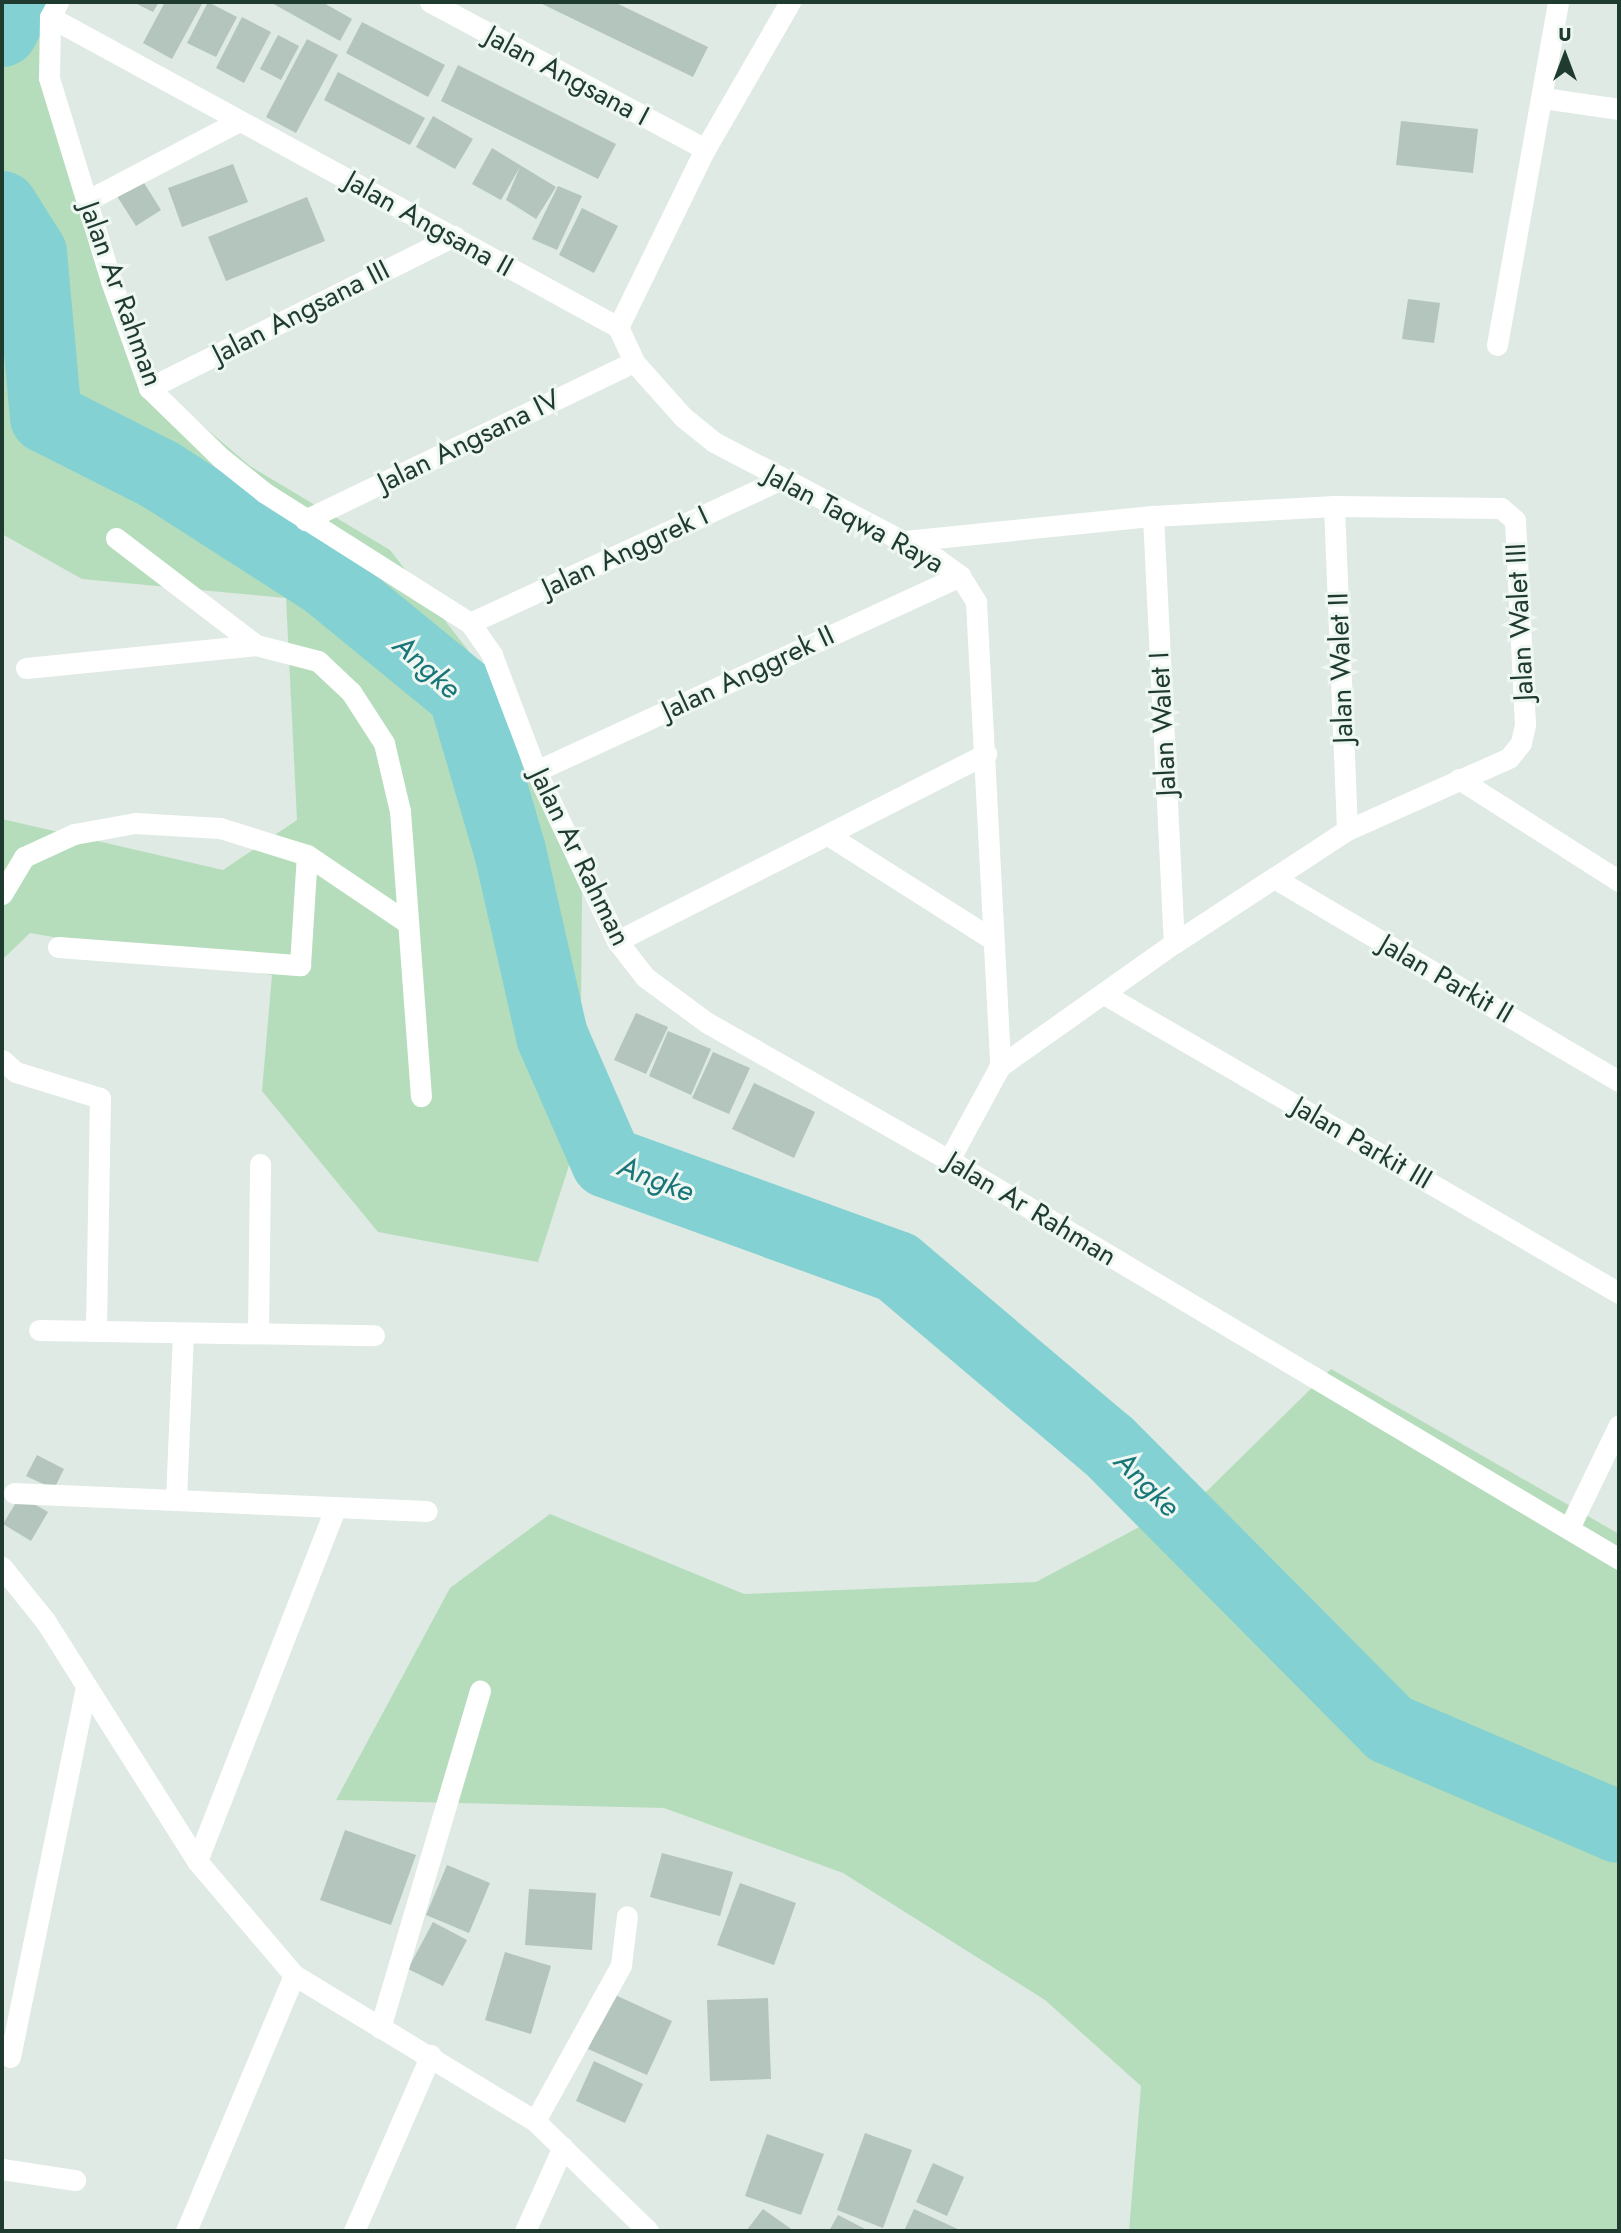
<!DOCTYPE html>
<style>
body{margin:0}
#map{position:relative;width:1621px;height:2233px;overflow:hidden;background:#deeae3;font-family:Jost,sans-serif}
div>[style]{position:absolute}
.green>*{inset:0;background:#b6ddbb}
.river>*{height:72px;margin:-36px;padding:0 36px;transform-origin:36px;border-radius:36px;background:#83d1d2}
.building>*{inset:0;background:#b3c5bc}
.minor>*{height:21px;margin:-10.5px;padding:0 10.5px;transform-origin:10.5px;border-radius:10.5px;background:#fff}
span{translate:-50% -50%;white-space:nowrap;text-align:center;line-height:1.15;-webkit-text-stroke:6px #eef7f2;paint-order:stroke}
.street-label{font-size:28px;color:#1f3a2f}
.water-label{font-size:30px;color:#187578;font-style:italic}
.frame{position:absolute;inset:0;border:4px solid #1f3a2f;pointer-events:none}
.north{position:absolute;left:1530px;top:21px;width:70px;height:70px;-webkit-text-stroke:5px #eef7f2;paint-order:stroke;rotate:0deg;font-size:19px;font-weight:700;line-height:28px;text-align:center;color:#1f3a2f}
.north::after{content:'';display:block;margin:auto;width:24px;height:32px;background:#1f3a2f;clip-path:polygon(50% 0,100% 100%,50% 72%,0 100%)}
</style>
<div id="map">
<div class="green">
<div style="clip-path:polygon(2px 2px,37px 2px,49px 70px,134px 367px,250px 466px,390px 550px,478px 663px,582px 893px,580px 1131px,538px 1262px,378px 1232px,262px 1091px,272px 975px,30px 933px,2px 960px,2px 819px,223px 870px,297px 820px,286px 598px,82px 579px,2px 534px)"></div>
<div style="clip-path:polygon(1331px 1369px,1619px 1534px,1619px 2231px,1129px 2231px,1141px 2086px,1045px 2000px,843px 1873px,664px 1808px,336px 1800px,450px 1588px,550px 1514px,744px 1594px,1036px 1582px,1207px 1491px)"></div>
</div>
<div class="river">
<div style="left:2px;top:31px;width:33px;rotate:-63deg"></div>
<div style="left:2px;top:207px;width:54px;rotate:57.8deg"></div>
<div style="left:31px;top:253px;width:165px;rotate:84.8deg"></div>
<div style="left:46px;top:417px;width:127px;rotate:26.8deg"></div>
<div style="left:159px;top:474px;width:200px;rotate:32.7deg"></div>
<div style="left:327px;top:582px;width:177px;rotate:39.3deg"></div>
<div style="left:464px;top:694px;width:164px;rotate:73.7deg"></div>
<div style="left:510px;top:851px;width:190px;rotate:77.2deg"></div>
<div style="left:552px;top:1036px;width:137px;rotate:66.4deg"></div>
<div style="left:607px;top:1162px;width:308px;rotate:19.9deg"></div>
<div style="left:897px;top:1267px;width:276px;rotate:40.2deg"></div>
<div style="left:1108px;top:1445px;width:400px;rotate:45.2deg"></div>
<div style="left:1390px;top:1729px;width:249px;rotate:23.2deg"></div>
</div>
<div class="building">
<div style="clip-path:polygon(133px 2px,159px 2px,153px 12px)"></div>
<div style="clip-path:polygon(165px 2px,203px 2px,172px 59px,143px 43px)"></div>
<div style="clip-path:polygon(208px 2px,237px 17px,216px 57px,187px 43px)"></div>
<div style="clip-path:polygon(270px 2px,322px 2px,352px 19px,340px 41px)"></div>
<div style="clip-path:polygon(538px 2px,614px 2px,708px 47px,693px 77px)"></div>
<div style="clip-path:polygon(242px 17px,271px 32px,244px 83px,216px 68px)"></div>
<div style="clip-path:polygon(362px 22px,445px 65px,428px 97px,346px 53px)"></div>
<div style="clip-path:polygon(278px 35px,299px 46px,281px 80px,260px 69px)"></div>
<div style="clip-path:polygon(307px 39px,338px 55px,296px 133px,266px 117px)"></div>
<div style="clip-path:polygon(458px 65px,616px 144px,598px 179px,441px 101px)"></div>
<div style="clip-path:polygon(338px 72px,425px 118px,410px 145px,324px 100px)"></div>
<div style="clip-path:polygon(433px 116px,473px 139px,455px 169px,416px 147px)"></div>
<div style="clip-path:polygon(1401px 121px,1478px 129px,1473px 173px,1396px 165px)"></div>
<div style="clip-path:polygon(492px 148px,556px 187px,536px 219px,506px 200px,520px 167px,501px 200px,472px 184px)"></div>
<div style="clip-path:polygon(233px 164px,248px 202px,182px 227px,168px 188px)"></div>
<div style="clip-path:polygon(139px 175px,161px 210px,136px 226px,113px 190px)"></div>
<div style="clip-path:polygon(558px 186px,582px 196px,557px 250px,532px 239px)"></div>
<div style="clip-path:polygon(307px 197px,325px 241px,226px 281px,208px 237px)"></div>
<div style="clip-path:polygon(582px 208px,618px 226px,594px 273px,559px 255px)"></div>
<div style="clip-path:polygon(1408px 299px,1440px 303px,1434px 343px,1402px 339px)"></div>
<div style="clip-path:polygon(636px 1013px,668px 1027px,646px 1074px,614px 1060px)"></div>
<div style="clip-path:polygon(668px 1031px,711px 1049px,691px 1095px,649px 1076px)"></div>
<div style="clip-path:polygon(713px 1052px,750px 1068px,729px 1114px,692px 1098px)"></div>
<div style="clip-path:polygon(754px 1083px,815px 1112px,794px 1158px,732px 1129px)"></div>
<div style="clip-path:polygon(37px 1455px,64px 1469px,54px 1489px,26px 1476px)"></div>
<div style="clip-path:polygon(20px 1496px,48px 1512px,31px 1541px,3px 1524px)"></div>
<div style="clip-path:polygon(345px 1830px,416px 1855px,391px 1925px,320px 1900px)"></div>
<div style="clip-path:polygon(662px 1853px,733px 1872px,720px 1916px,650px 1897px)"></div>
<div style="clip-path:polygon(447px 1865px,490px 1883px,469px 1933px,426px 1915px)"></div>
<div style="clip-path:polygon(740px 1883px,796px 1903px,774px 1965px,717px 1945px)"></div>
<div style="clip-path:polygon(529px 1889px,596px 1893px,592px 1950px,525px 1945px)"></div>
<div style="clip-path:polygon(433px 1922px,467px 1940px,443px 1986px,408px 1969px)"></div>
<div style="clip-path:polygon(505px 1952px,551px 1966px,531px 2034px,485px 2020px)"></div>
<div style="clip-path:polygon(613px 1994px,672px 2021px,647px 2075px,588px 2049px)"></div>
<div style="clip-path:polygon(768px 1998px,771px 2079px,710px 2081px,707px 2000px)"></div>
<div style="clip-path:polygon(594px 2061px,643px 2084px,625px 2123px,576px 2101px)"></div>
<div style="clip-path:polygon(865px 2133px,912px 2150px,883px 2228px,837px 2210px)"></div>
<div style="clip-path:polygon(767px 2134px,824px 2154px,801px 2215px,745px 2196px)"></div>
<div style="clip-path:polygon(933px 2163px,964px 2177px,947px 2216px,916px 2202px)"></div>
<div style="clip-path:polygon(763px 2209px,794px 2231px,746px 2231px)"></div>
<div style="clip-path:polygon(914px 2209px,962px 2231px,904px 2231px)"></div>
<div style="clip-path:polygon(838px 2215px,869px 2231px,829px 2231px)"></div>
</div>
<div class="minor">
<div style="left:58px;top:2px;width:17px;rotate:118deg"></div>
<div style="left:50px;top:17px;width:61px;rotate:90.9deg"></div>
<div style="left:49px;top:78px;width:212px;rotate:73deg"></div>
<div style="left:111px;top:281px;width:114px;rotate:70.4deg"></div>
<div style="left:149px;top:388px;width:100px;rotate:44.2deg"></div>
<div style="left:221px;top:458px;width:56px;rotate:38.5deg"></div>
<div style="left:265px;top:493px;width:243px;rotate:32.4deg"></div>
<div style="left:470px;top:623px;width:39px;rotate:55deg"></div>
<div style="left:492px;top:655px;width:124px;rotate:69.2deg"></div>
<div style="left:536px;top:771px;width:188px;rotate:64.5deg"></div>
<div style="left:617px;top:941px;width:46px;rotate:52.1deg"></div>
<div style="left:645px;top:977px;width:76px;rotate:36.4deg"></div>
<div style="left:706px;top:1022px;width:279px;rotate:29.6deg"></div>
<div style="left:949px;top:1160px;width:780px;rotate:30.77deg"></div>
<div style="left:430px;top:2px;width:312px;rotate:28.1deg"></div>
<div style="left:790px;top:2px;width:170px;rotate:120deg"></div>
<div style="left:705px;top:149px;width:198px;rotate:116deg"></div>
<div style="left:618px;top:327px;width:38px;rotate:65deg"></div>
<div style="left:634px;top:362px;width:74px;rotate:48.3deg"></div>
<div style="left:683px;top:417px;width:40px;rotate:39deg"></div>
<div style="left:714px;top:442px;width:252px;rotate:27.7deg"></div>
<div style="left:937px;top:559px;width:29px;rotate:36deg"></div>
<div style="left:960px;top:576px;width:31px;rotate:58deg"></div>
<div style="left:976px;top:602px;width:465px;rotate:87deg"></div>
<div style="left:1000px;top:1066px;width:107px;rotate:118.5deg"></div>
<div style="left:50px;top:17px;width:647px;rotate:28.62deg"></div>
<div style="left:1543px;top:98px;width:77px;rotate:8.2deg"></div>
<div style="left:86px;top:201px;width:173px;rotate:-27.6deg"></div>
<div style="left:1497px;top:345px;width:348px;rotate:-79.9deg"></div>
<div style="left:149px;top:388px;width:341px;rotate:-26.5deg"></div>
<div style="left:1334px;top:506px;width:324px;rotate:87.7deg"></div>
<div style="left:1153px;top:516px;width:428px;rotate:87.2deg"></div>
<div style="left:305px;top:520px;width:365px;rotate:-25.7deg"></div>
<div style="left:116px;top:538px;width:176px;rotate:37.4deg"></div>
<div style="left:256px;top:645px;width:64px;rotate:14.5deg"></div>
<div style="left:318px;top:661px;width:45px;rotate:43.2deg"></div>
<div style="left:351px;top:692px;width:61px;rotate:57.1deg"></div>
<div style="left:384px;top:743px;width:70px;rotate:76.8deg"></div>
<div style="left:400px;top:811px;width:286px;rotate:85.8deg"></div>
<div style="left:905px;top:541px;width:249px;rotate:-5.8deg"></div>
<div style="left:1153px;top:516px;width:181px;rotate:-3.2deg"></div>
<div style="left:1334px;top:506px;width:167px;rotate:0.7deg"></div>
<div style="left:1501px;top:508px;width:18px;rotate:41deg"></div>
<div style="left:1515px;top:520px;width:205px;rotate:87.2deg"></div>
<div style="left:1525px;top:725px;width:18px;rotate:103deg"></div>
<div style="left:1521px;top:743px;width:19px;rotate:129deg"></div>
<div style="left:1509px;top:758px;width:177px;rotate:156deg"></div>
<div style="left:1347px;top:830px;width:207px;rotate:146.8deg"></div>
<div style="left:1174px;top:943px;width:213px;rotate:144.7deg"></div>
<div style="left:470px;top:623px;width:341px;rotate:-24.8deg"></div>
<div style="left:26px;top:668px;width:231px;rotate:-5.7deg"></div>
<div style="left:536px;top:771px;width:467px;rotate:-24.7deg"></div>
<div style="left:1459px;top:779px;width:190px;rotate:32.5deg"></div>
<div style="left:828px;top:835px;width:194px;rotate:32.4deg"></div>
<div style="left:1274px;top:878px;width:400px;rotate:30.5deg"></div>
<div style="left:2px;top:894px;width:43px;rotate:-59.3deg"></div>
<div style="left:24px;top:857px;width:55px;rotate:-24.7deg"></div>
<div style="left:74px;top:834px;width:62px;rotate:-10.2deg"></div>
<div style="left:135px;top:823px;width:85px;rotate:3.4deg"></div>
<div style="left:220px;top:828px;width:91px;rotate:17.2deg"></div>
<div style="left:307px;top:855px;width:122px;rotate:34deg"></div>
<div style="left:617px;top:941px;width:414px;rotate:-26.9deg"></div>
<div style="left:58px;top:947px;width:243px;rotate:4.3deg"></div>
<div style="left:300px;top:965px;width:110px;rotate:-86.4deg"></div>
<div style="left:1104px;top:994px;width:596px;rotate:30.14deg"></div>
<div style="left:2px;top:1060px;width:18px;rotate:41deg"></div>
<div style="left:16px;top:1072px;width:88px;rotate:17.2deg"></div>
<div style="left:100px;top:1098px;width:233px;rotate:91deg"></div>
<div style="left:39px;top:1330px;width:335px;rotate:0.9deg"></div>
<div style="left:258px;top:1333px;width:169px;rotate:-89.3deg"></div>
<div style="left:14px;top:1493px;width:413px;rotate:2.5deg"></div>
<div style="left:176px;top:1500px;width:167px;rotate:-87.6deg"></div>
<div style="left:1569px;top:1528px;width:114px;rotate:-64.1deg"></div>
<div style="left:2px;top:1567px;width:70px;rotate:51.3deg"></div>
<div style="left:46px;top:1622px;width:283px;rotate:57.7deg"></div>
<div style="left:197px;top:1861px;width:150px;rotate:49.6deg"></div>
<div style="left:294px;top:1975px;width:282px;rotate:31.2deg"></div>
<div style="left:535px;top:2121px;width:158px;rotate:44.2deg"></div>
<div style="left:197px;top:1861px;width:380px;rotate:-68.6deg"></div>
<div style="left:380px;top:2028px;width:352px;rotate:-73.5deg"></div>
<div style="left:10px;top:2057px;width:379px;rotate:-78.4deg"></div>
<div style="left:535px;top:2121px;width:178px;rotate:-61.1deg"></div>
<div style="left:621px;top:1965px;width:49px;rotate:-83deg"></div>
<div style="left:2px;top:2169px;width:74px;rotate:8.6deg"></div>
<div style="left:186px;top:2231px;width:278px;rotate:-67.1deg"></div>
<div style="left:354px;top:2231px;width:192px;rotate:-66.4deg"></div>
<div style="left:525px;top:2231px;width:92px;rotate:-65.7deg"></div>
</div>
<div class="street-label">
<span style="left:567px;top:76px;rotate:28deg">Jalan Angsana I</span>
<span style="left:429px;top:224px;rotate:29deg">Jalan Angsana II</span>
<span style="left:121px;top:294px;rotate:70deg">Jalan Ar Rahman</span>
<span style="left:301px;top:312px;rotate:-27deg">Jalan Angsana III</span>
<span style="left:469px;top:441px;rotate:-26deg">Jalan Angsana IV</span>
<span style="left:854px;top:519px;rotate:28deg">Jalan Taqwa Raya</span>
<span style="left:625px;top:552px;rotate:-25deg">Jalan Anggrek I</span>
<span style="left:1520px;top:622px;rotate:-93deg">Jalan Walet III</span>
<span style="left:1341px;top:668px;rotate:-92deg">Jalan Walet II</span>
<span style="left:748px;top:673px;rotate:-25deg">Jalan Anggrek II</span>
<span style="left:1163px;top:724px;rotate:-93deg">Jalan Walet I</span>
<span style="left:580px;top:857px;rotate:64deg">Jalan Ar Rahman</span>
<span style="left:1446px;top:979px;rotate:30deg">Jalan Parkit II</span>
<span style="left:1362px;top:1143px;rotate:30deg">Jalan Parkit III</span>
<span style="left:1031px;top:1209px;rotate:31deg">Jalan Ar Rahman</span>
</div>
<div class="water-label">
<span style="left:427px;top:667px;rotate:42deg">Angke</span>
<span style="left:656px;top:1179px;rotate:21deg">Angke</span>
<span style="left:1147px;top:1484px;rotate:45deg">Angke</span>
</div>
<div class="frame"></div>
<div class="north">U</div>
</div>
